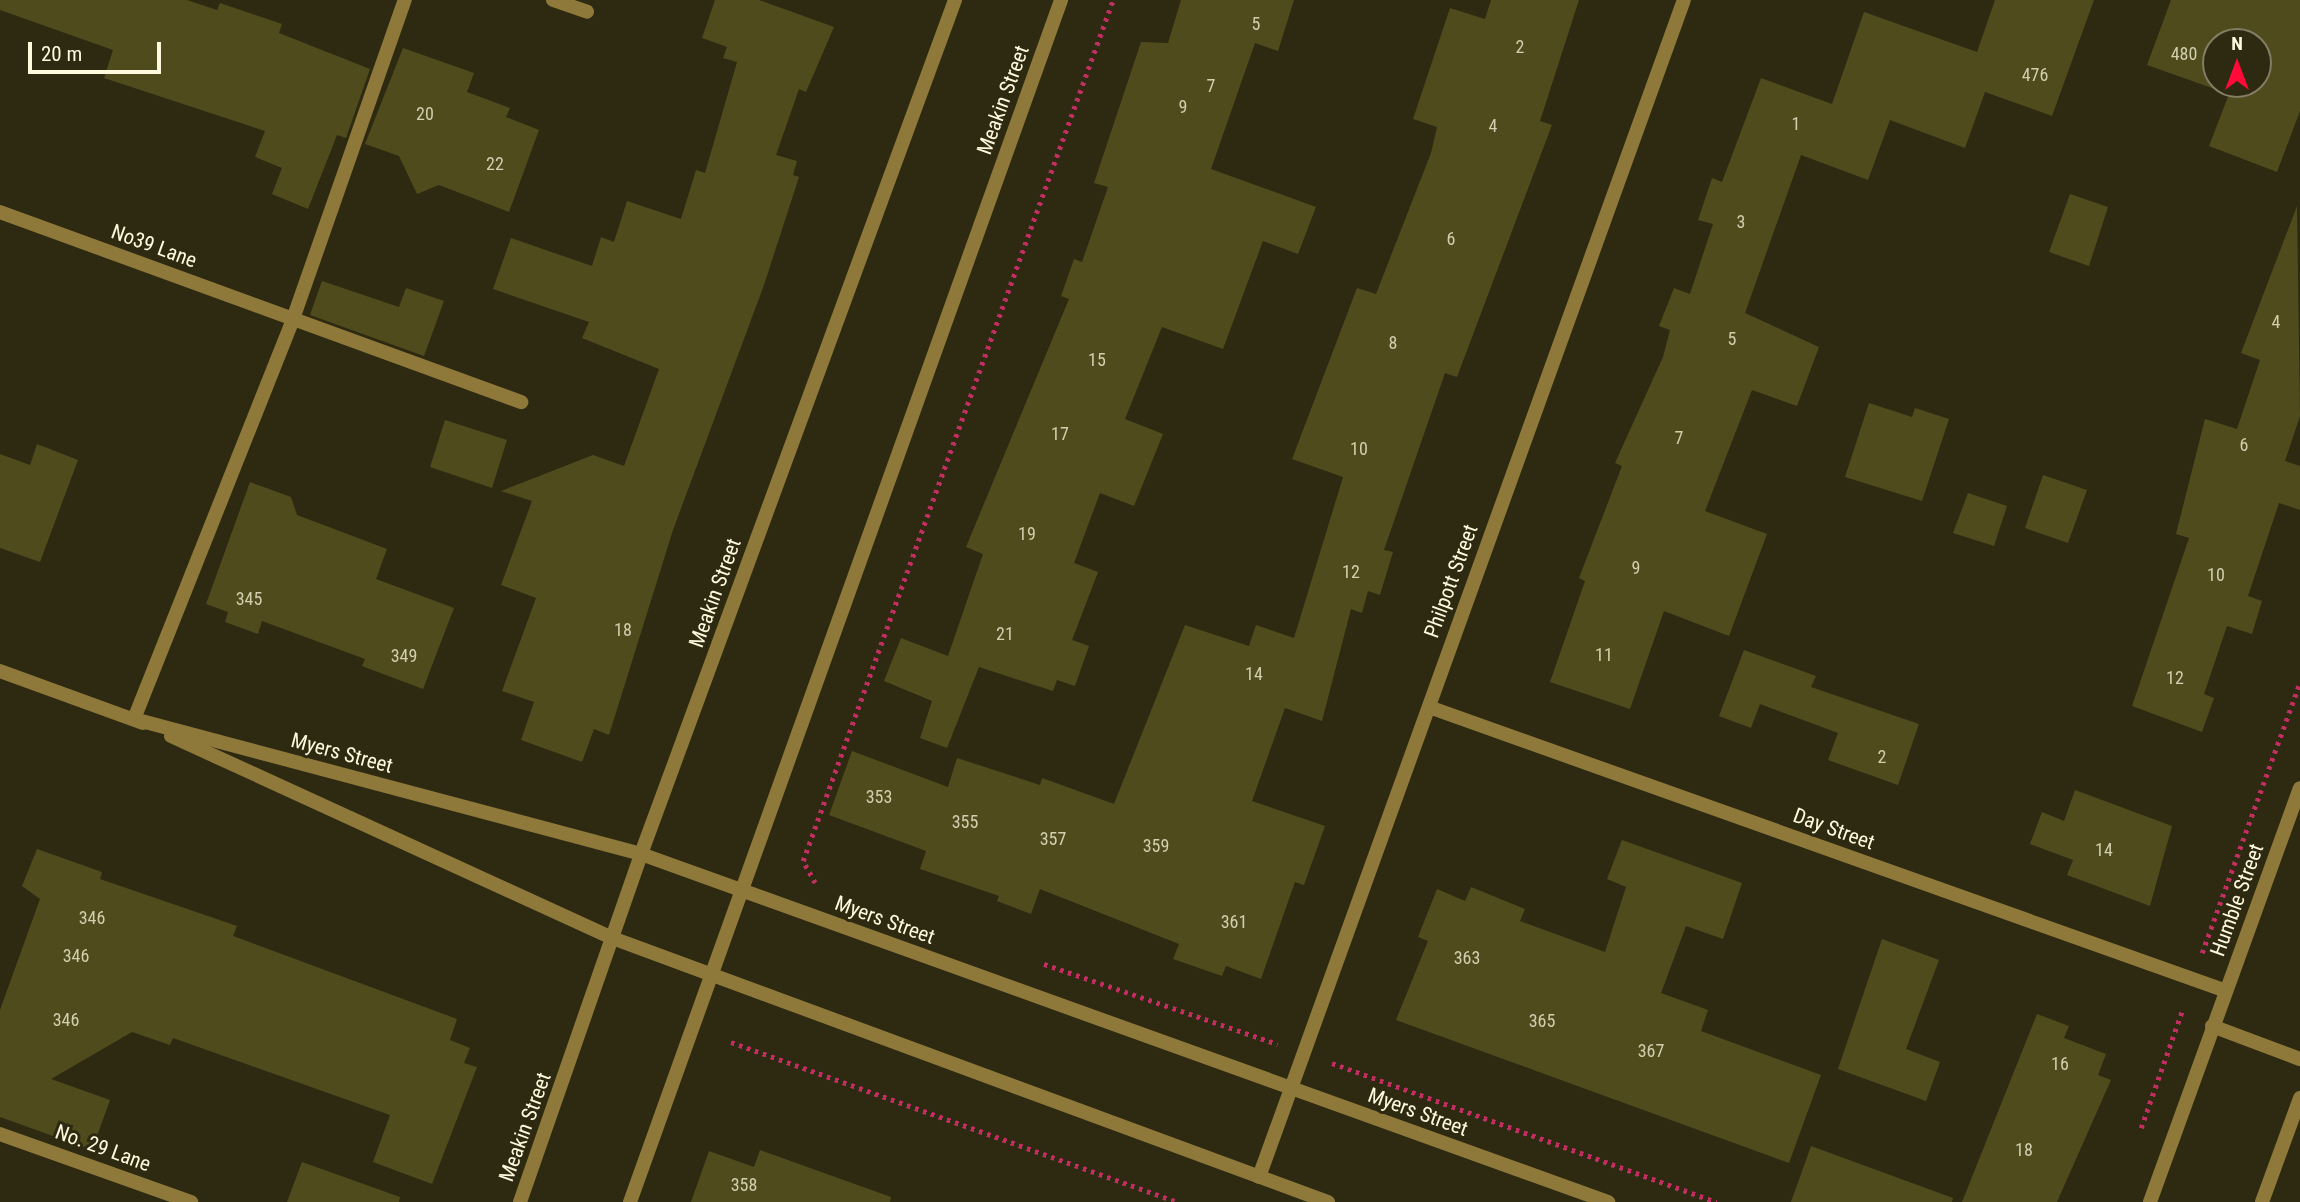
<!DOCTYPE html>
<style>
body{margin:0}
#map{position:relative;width:2300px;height:1202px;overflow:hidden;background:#2e2a11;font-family:"Roboto Condensed",sans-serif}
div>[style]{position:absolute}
.building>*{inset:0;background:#4f4b1d}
.path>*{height:4.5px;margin-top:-2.25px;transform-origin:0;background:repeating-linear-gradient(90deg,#c32e62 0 3.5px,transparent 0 8.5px)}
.service>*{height:14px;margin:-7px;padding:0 7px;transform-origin:7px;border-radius:7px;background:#8e793b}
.minor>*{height:14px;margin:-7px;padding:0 7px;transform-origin:7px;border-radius:7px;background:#8e793b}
span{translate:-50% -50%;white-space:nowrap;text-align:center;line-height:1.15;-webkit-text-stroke:6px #2e2a11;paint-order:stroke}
.number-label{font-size:18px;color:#d3ceae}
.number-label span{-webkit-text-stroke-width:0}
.street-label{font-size:21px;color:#fff9de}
.north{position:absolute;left:2202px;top:28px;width:70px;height:70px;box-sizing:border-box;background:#2e2a11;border:2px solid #827d63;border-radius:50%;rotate:0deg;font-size:19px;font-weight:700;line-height:28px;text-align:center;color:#fff9de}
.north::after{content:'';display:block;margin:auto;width:24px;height:32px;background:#ff0a39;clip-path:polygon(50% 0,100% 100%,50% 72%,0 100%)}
.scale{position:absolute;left:28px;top:42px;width:133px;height:32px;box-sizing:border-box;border:4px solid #fff9de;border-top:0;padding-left:9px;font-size:21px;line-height:24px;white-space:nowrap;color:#fff9de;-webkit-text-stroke:5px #2e2a11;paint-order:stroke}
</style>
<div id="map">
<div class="building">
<div style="clip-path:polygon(0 0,187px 0,217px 10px,220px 3px,282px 24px,279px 33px,370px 69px,346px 138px,337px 135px,308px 209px,272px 194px,282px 168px,255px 157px,265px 131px,104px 78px,113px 50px,0 10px)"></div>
<div style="clip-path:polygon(715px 0,759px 0,834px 27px,806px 92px,799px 89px,776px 155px,797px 161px,793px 175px,799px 177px,764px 285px,673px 530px,609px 735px,594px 729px,582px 762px,521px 740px,534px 702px,502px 691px,536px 598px,501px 585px,532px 501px,501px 491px,593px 455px,624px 466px,659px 369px,582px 338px,589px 322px,493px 289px,511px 238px,592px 266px,601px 237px,614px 242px,627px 201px,681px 219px,696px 170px,705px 173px,737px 62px,723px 58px,727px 47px,702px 38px)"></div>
<div style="clip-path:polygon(1181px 0,1294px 0,1278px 51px,1255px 43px,1211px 169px,1316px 207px,1298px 254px,1263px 241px,1223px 349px,1162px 327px,1125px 419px,1163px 434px,1134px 506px,1100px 493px,1074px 563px,1098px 572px,1072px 640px,1089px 646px,1075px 686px,1057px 680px,1053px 691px,979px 667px,947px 748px,920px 738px,932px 701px,884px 681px,901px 638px,948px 656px,983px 554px,966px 547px,1069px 299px,1061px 296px,1074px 259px,1082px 262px,1108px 187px,1094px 183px,1141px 42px,1168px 43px)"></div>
<div style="clip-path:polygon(1491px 0,1579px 0,1540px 121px,1552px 125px,1457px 377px,1445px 373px,1384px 550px,1393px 552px,1380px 595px,1368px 591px,1362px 613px,1351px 609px,1322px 721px,1285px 708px,1252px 801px,1325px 826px,1304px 885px,1295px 882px,1261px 979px,1226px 966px,1222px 976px,1173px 959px,1179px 944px,1040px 889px,1031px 914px,997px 901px,999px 896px,920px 869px,926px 851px,829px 815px,852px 751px,948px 787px,957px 758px,1040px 785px,1042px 778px,1114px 804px,1185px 625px,1249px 646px,1256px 625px,1294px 638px,1343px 477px,1292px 459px,1357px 288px,1376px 294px,1431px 153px,1437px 127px,1413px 119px,1450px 8px,1485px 19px)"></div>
<div style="clip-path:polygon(1995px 0,2094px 0,2052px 116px,1985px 92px,1965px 148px,1890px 120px,1868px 180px,1801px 155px,1745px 313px,1819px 347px,1797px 406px,1752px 390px,1705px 511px,1767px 534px,1729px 636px,1664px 611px,1630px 709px,1550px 682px,1585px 581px,1579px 578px,1622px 466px,1615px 463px,1663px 357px,1670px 330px,1659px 326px,1674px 288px,1690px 294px,1713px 224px,1698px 220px,1712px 178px,1722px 182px,1761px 78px,1832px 104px,1864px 12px,1977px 52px)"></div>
<div style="clip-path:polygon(evenodd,2171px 0,2300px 0,2300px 111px,2277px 172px,2209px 146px,2229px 94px,2147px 65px,2171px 0,2216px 42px,2258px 42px,2258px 84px,2216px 84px,2216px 42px)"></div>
<div style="clip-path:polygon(403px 48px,474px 73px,467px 92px,510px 108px,506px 117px,539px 130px,509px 212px,439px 185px,417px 194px,399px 156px,365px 144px)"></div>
<div style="clip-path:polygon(2070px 194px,2108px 207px,2089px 266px,2049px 252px)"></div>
<div style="clip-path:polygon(2297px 206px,2300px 416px,2285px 461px,2300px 466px,2300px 510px,2279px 503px,2248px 596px,2262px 601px,2252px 634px,2227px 626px,2204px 694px,2214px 698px,2202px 732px,2132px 706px,2189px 538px,2176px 534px,2205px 419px,2237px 429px,2260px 360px,2241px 353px)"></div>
<div style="clip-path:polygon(322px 281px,399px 307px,406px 288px,444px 301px,424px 356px,310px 315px)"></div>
<div style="clip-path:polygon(1869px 403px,1912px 417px,1915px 408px,1949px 419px,1922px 501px,1845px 477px)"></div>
<div style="clip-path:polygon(445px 420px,507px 440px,492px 488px,430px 467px)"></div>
<div style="clip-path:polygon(37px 444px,78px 460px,40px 562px,0 548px,0 454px,30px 465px)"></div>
<div style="clip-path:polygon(2043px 475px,2087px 490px,2068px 543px,2025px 528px)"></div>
<div style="clip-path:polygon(250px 482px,291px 497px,297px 515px,387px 549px,376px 579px,454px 608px,423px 689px,362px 666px,365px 659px,262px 621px,258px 634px,225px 622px,228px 612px,206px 604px)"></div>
<div style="clip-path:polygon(1968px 493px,2007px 506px,1994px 546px,1953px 533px)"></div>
<div style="clip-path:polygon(1744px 650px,1816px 676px,1811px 687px,1919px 724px,1898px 785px,1828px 760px,1838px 733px,1760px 704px,1751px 728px,1719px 716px)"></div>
<div style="clip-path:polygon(2075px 790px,2172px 826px,2150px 906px,2067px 875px,2073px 860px,2030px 844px,2042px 812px,2064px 821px)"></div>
<div style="clip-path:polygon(1622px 840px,1742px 883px,1723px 939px,1686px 926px,1661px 993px,1708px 1010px,1701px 1031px,1821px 1075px,1789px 1163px,1396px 1020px,1428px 941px,1418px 937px,1437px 889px,1465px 901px,1471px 887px,1525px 909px,1520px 921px,1605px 952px,1626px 887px,1607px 879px)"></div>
<div style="clip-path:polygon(37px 849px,102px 872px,100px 879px,237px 926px,233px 936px,457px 1019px,450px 1040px,470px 1048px,464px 1063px,477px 1067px,432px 1184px,373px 1162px,390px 1115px,173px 1038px,170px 1045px,132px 1032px,51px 1079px,110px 1100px,92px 1150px,0 1117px,0 1010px,40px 899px,22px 886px)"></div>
<div style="clip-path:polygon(1882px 939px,1939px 960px,1906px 1049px,1940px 1062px,1926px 1101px,1838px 1069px)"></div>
<div style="clip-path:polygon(2037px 1014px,2069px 1026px,2064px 1038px,2106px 1054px,2098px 1075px,2111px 1080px,2057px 1202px,1962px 1202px)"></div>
<div style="clip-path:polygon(1811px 1146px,1953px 1198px,1952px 1202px,1791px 1202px)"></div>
<div style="clip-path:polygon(760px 1150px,891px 1197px,890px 1202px,691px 1202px,709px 1151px,754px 1167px)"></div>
<div style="clip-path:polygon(302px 1162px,400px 1197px,399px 1202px,287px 1202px)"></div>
</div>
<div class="path">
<div style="left:815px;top:883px;width:25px;rotate:-119deg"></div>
<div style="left:803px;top:861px;width:915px;rotate:-70.2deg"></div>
<div style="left:2202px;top:953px;width:287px;rotate:-70.1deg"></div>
<div style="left:1044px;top:964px;width:247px;rotate:18.9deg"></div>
<div style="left:731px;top:1042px;width:474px;rotate:19.7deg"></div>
<div style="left:1332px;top:1063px;width:409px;rotate:19.9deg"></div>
<div style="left:2141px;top:1128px;width:127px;rotate:-70.7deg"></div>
</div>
<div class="service">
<div style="left:0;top:212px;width:555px;rotate:20.04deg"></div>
<div style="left:134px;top:719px;width:430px;rotate:-68.3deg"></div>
<div style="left:293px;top:319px;width:338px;rotate:-70.7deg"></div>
<div style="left:0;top:1134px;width:203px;rotate:19.6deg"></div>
</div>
<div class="minor">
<div style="left:553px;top:0;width:36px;rotate:19deg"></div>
<div style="left:0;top:671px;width:152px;rotate:20deg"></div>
<div style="left:1429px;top:707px;width:846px;rotate:19.61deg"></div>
<div style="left:134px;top:719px;width:525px;rotate:14.91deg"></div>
<div style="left:641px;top:854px;width:1028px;rotate:19.79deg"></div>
<div style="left:171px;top:736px;width:488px;rotate:24.6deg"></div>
<div style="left:615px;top:939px;width:760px;rotate:20.25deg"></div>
<div style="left:2212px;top:1026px;width:94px;rotate:20.6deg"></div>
<div style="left:1259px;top:1177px;width:1251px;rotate:-70.15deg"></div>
<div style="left:520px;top:1202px;width:368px;rotate:-70.8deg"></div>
<div style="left:641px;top:854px;width:910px;rotate:-69.81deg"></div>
<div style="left:630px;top:1202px;width:1277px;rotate:-70.27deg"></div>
<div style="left:2150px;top:1202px;width:440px;rotate:-70.1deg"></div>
<div style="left:2262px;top:1202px;width:111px;rotate:-69.9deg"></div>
</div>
<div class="number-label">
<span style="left:1256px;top:24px">5</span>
<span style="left:1520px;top:47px">2</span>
<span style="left:2184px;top:54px">480</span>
<span style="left:2035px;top:75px">476</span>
<span style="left:1211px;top:86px">7</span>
<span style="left:1183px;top:107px">9</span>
<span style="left:425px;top:114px">20</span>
<span style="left:1796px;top:124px">1</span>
<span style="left:1493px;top:126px">4</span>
<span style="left:495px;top:164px">22</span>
<span style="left:1741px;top:222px">3</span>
<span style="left:1451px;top:239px">6</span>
<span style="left:2276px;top:322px">4</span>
<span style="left:1732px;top:339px">5</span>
<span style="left:1393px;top:343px">8</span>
<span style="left:1097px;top:360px">15</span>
<span style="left:1060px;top:434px">17</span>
<span style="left:1679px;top:438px">7</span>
<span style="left:2244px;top:445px">6</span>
<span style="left:1359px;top:449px">10</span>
<span style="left:1027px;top:534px">19</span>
<span style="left:1636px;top:568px">9</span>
<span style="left:1351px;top:572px">12</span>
<span style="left:2216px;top:575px">10</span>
<span style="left:249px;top:599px">345</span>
<span style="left:623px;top:630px">18</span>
<span style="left:1005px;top:634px">21</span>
<span style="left:1604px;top:655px">11</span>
<span style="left:404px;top:656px">349</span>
<span style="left:1254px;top:674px">14</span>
<span style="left:2175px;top:678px">12</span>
<span style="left:1882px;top:757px">2</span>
<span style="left:879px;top:797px">353</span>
<span style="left:965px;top:822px">355</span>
<span style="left:1053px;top:839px">357</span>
<span style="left:1156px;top:846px">359</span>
<span style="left:2104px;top:850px">14</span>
<span style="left:92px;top:918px">346</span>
<span style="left:1234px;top:922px">361</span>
<span style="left:76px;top:956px">346</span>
<span style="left:1467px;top:958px">363</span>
<span style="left:66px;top:1020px">346</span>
<span style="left:1542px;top:1021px">365</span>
<span style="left:1651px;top:1051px">367</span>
<span style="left:2060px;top:1064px">16</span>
<span style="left:2024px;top:1150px">18</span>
<span style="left:744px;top:1185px">358</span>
</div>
<div class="street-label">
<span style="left:1003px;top:100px;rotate:-70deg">Meakin Street</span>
<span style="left:154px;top:246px;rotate:20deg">No39 Lane</span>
<span style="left:1451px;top:581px;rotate:-70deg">Philpott Street</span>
<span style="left:715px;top:593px;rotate:-70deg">Meakin Street</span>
<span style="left:342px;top:753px;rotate:15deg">Myers Street</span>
<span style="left:1834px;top:829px;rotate:20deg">Day Street</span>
<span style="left:2237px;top:900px;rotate:-70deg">Humble Street</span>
<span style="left:885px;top:920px;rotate:20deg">Myers Street</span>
<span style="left:1418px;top:1112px;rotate:20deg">Myers Street</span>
<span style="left:525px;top:1127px;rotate:-70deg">Meakin Street</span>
<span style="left:103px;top:1148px;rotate:20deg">No. 29 Lane</span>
</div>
<div class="north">N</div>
<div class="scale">20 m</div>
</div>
